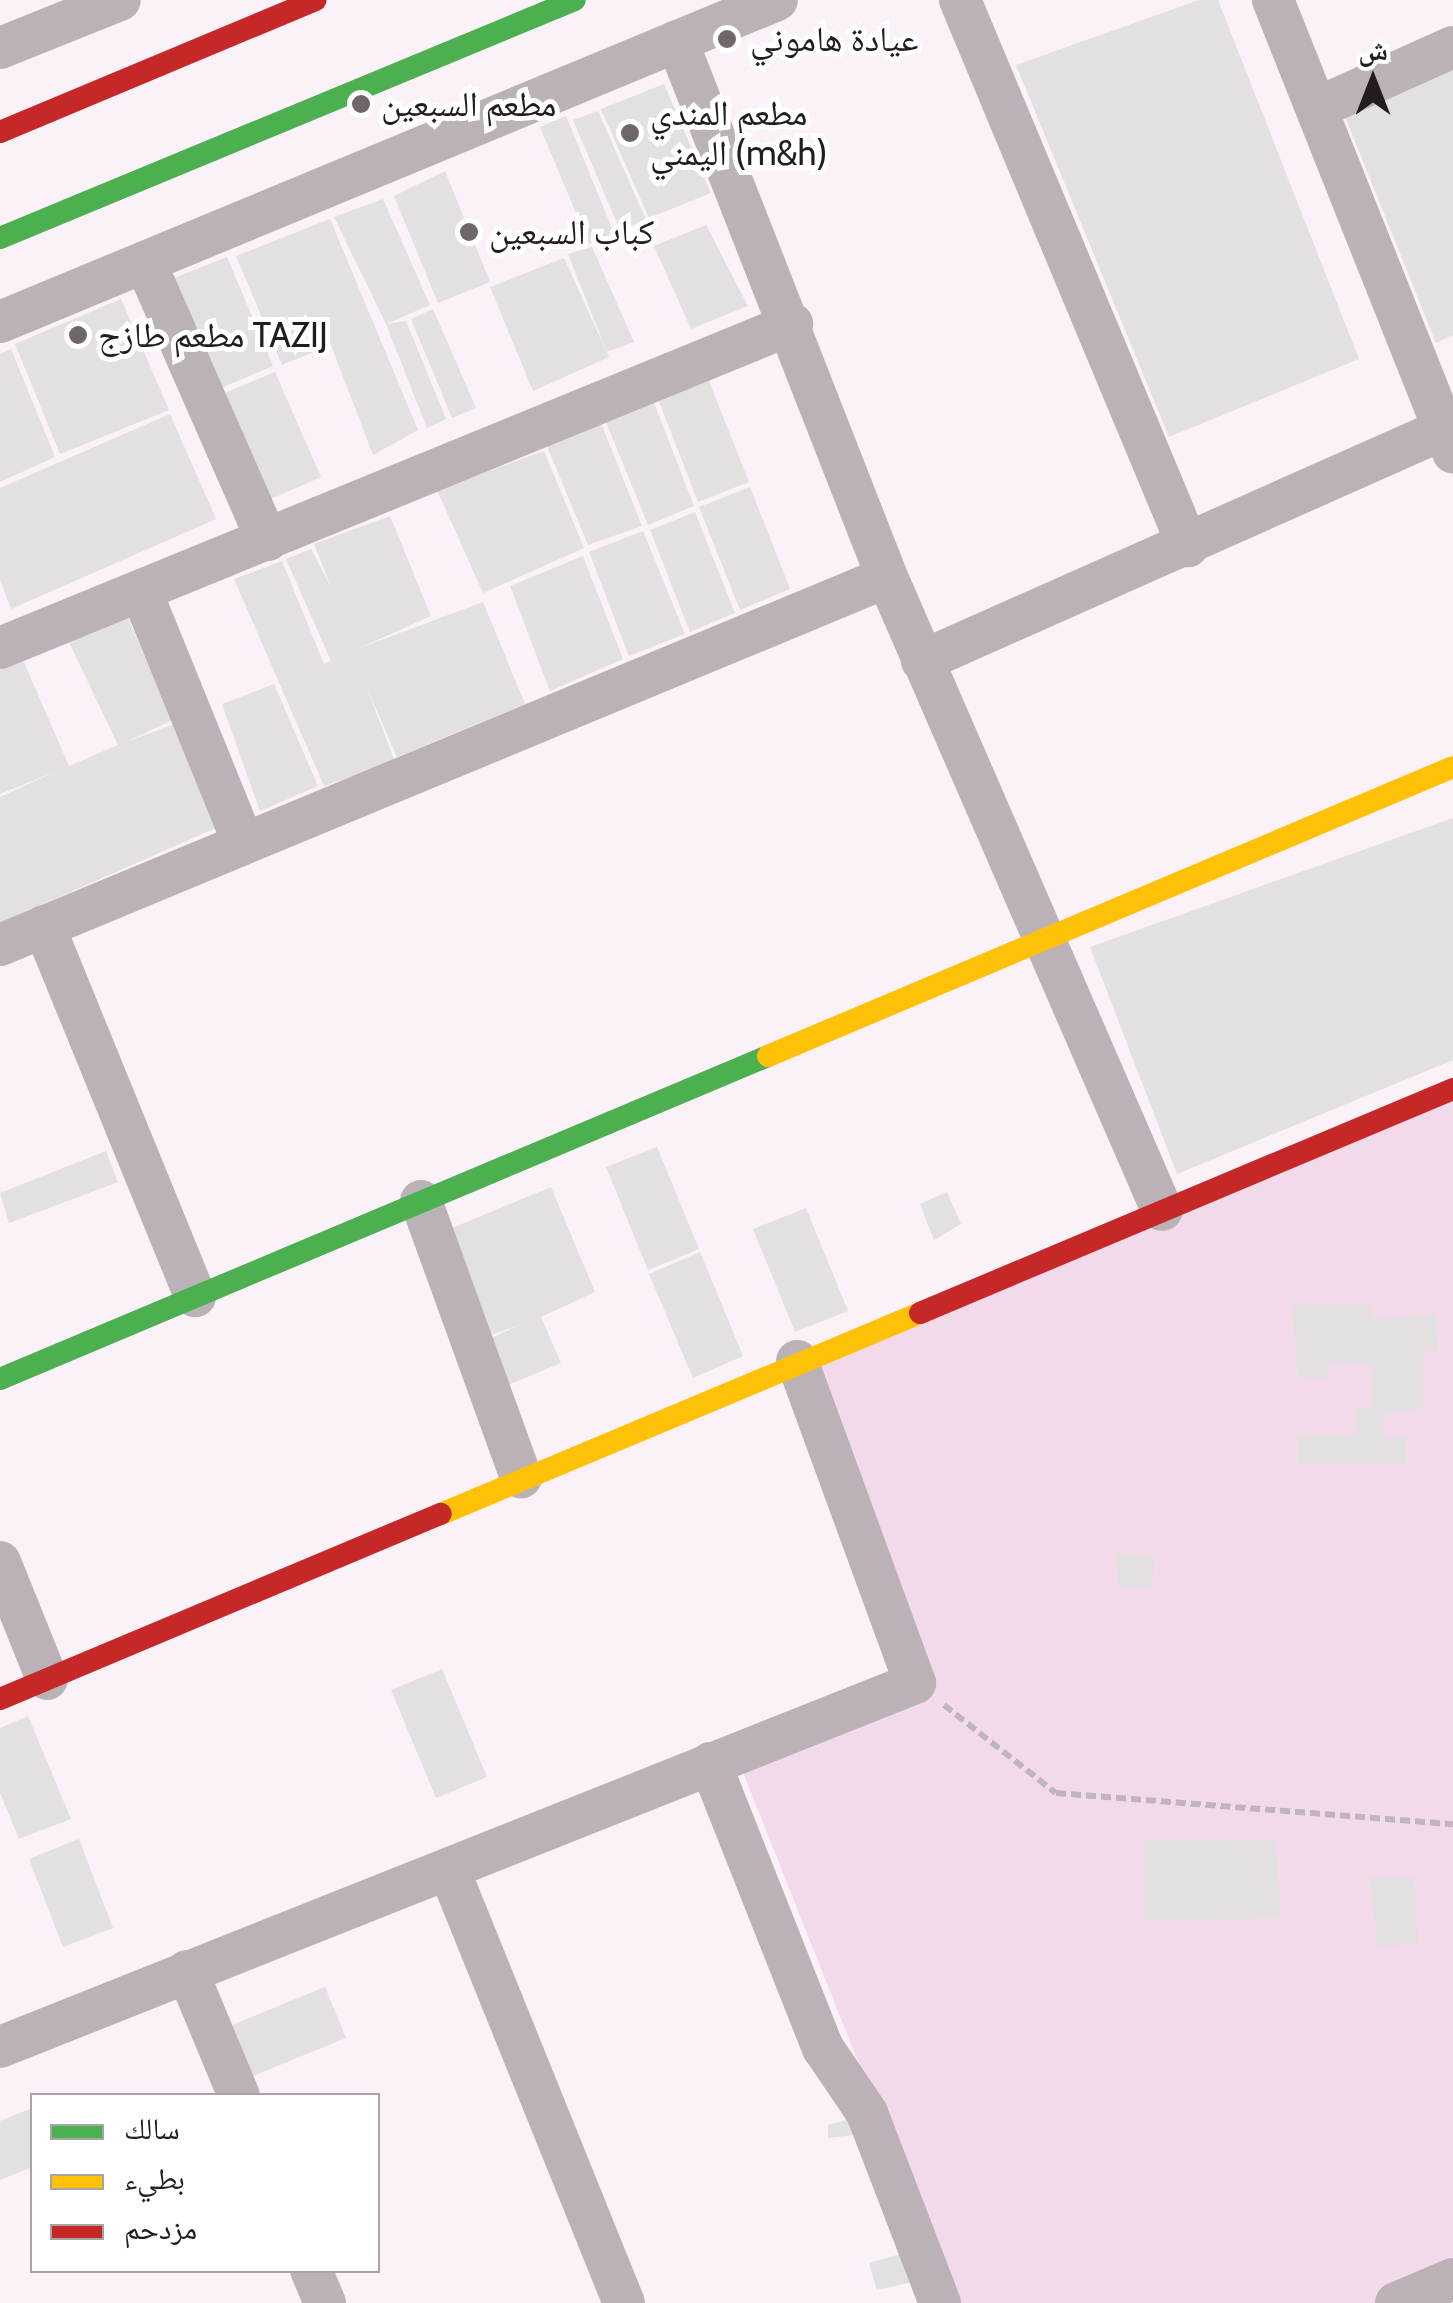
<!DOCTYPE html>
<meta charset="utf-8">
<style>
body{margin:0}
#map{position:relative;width:1453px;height:2303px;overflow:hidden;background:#fbf1f8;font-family:Cabin,"Noto Naskh Arabic",sans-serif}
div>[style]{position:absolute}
.green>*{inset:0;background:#f3daeb}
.building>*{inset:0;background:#e2e0e0}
.path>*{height:6px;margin-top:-3px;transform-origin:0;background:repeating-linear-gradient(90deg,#beb6bc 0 10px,transparent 0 15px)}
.street>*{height:42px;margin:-21px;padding:0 21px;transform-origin:21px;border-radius:21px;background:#bbb2b8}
.fast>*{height:22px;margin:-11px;padding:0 11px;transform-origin:11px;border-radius:11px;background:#4caf50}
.slow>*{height:22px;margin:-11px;padding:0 11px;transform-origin:11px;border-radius:11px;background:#ffc107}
.jam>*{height:22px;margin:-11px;padding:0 11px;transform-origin:11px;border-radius:11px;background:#c62828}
.dots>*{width:28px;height:28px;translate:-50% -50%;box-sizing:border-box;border:5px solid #fff;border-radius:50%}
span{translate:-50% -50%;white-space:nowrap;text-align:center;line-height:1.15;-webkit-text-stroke:10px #fff;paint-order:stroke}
.poi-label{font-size:35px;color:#221b20}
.left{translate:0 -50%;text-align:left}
.legend{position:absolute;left:30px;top:2093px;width:350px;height:180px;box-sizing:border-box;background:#fff;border:2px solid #a7a4a6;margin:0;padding:12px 18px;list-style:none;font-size:30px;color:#221b20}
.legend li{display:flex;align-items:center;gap:20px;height:50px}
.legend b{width:50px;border:2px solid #a7a4a6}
.north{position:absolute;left:1323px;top:30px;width:100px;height:100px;-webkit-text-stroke:8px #fff;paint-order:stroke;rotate:0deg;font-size:28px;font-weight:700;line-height:40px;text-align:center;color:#221b20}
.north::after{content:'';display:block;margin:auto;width:35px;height:45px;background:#221b20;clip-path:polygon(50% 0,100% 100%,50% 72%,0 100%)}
</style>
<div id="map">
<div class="green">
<div style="clip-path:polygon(1453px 1089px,1453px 2280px,1404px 2303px,954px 2303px,736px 1755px,915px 1683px,797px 1361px)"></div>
</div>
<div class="building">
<div style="clip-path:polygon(1199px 0,1218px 0,1359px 359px,1169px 437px,1016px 65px)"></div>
<div style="clip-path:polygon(1453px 53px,1453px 335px,1436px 343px,1338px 99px)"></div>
<div style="clip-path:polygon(664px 84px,711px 193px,649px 218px,601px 109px)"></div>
<div style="clip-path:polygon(598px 111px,646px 220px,620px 230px,573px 120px)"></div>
<div style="clip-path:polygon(566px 116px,614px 233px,589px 244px,540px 127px)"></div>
<div style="clip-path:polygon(445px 171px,490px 282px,438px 303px,394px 196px)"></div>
<div style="clip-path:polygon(383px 199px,430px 305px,386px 324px,334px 217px)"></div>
<div style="clip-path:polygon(330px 219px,418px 430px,373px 455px,331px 345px,282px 365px,236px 256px)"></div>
<div style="clip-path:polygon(706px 225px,748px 306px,691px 329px,654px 246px)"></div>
<div style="clip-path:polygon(592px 247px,634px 342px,607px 352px,568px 254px)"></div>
<div style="clip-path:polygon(227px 257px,273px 366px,221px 388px,172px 279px)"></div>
<div style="clip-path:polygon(564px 258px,609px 357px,533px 391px,490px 287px)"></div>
<div style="clip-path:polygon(121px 299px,169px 410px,60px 454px,15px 344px)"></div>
<div style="clip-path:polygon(433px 309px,476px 408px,452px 418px,411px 319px)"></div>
<div style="clip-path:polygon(406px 321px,446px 419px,427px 428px,386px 324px)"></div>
<div style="clip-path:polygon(11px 349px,55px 457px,0 482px,0 354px)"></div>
<div style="clip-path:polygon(275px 372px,321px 477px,264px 502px,222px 394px)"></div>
<div style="clip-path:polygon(708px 379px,749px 482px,698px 502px,658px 399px)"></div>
<div style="clip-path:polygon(654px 403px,694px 506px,648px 525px,606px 422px)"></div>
<div style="clip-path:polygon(170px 414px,216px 519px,11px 609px,0 579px,0 488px)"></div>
<div style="clip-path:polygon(601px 423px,642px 526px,588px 545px,547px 446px)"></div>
<div style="clip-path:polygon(544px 451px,584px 548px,483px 593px,437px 490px)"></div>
<div style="clip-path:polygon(750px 487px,790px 589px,740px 610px,699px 507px)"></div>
<div style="clip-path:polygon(695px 512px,735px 613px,690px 632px,650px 530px)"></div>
<div style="clip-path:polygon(390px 516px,431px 616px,357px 649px,483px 602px,525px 704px,397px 757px,366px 686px,395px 762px,324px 786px,234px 579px,282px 561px,324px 664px,331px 661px,286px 559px,311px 549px,331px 587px,314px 544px)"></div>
<div style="clip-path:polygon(643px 531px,685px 634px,629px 656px,589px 552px)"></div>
<div style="clip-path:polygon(583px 556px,623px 659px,550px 691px,510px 586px)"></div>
<div style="clip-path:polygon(126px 613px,172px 720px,124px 743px,174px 724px,216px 828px,0 923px,0 797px,57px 771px,0 794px,0 670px,23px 660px,69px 766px,118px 745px,68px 640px)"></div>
<div style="clip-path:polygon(274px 684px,318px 786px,260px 811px,222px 704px)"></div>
<div style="clip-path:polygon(1453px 818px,1453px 1060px,1177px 1174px,1090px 947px)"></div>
<div style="clip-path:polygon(657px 1147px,699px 1249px,648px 1270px,606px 1167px)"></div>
<div style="clip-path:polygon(106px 1151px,118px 1182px,9px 1223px,0 1193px)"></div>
<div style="clip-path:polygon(551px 1187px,595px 1292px,541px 1317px,561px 1363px,508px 1385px,489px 1339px,522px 1324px,488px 1336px,445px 1231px)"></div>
<div style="clip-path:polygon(947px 1192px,961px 1224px,934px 1240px,920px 1204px)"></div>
<div style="clip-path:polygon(806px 1208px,848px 1311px,795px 1332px,753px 1229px)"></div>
<div style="clip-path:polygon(700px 1252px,743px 1356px,693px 1378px,649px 1274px)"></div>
<div style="clip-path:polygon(1292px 1303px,1369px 1305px,1374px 1318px,1436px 1315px,1438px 1351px,1423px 1351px,1423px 1409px,1383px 1414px,1384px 1438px,1406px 1436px,1406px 1465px,1298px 1464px,1298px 1435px,1355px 1435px,1355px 1409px,1371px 1405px,1371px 1365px,1330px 1362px,1328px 1379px,1298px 1378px)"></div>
<div style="clip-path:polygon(1116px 1554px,1154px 1556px,1152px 1588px,1119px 1587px)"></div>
<div style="clip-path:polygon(442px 1669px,487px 1777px,436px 1798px,391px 1690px)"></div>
<div style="clip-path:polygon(28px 1716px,71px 1819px,19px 1839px,0 1793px,0 1728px)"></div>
<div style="clip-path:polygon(79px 1839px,113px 1928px,63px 1947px,29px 1859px)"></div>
<div style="clip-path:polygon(1145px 1839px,1276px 1841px,1281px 1918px,1145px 1921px)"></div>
<div style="clip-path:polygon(1369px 1877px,1414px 1877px,1418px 1944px,1378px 1947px)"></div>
<div style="clip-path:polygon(325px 1987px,346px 2038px,253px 2076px,232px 2025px)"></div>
<div style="clip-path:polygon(32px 2108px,32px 2167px,0 2180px,0 2121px)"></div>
<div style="clip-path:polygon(853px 2118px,855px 2135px,828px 2138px,828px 2125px)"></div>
<div style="clip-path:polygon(904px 2253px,913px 2282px,877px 2290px,869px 2263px)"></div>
</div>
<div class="path">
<div style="left:944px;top:1705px;width:142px;rotate:38.2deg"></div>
<div style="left:1056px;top:1793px;width:398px;rotate:4.5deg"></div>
</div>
<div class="street">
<div style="left:960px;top:0;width:592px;rotate:67.34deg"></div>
<div style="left:1273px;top:0;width:487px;rotate:68.3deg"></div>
<div style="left:677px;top:41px;width:576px;rotate:68.61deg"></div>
<div style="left:887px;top:577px;width:690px;rotate:66.52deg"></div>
<div style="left:0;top:48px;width:129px;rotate:-21.8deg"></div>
<div style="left:1317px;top:108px;width:149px;rotate:-24.2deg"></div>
<div style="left:145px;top:262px;width:304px;rotate:66.3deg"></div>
<div style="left:0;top:322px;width:841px;rotate:-22.51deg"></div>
<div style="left:141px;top:591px;width:271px;rotate:67.9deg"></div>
<div style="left:0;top:648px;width:856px;rotate:-22.25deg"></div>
<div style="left:922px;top:661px;width:571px;rotate:-23.96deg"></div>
<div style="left:44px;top:926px;width:400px;rotate:67.8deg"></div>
<div style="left:0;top:945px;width:960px;rotate:-22.53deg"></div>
<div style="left:421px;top:1201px;width:294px;rotate:70.1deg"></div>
<div style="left:0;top:1562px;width:126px;rotate:68.1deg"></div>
<div style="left:710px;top:1763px;width:307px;rotate:68.4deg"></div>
<div style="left:823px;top:2048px;width:78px;rotate:55.9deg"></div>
<div style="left:867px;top:2113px;width:204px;rotate:69deg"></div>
<div style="left:449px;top:1870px;width:467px;rotate:68deg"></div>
<div style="left:187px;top:1971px;width:135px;rotate:67.4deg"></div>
<div style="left:0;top:2047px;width:985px;rotate:-21.69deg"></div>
<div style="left:915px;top:1683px;width:343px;rotate:-110.1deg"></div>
<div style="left:311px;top:2270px;width:36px;rotate:67deg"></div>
<div style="left:1396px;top:2303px;width:62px;rotate:-22.8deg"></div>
</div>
<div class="fast">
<div style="left:0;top:238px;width:622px;rotate:-22.49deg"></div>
<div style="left:0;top:1379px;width:833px;rotate:-22.81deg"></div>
</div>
<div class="slow">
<div style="left:768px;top:1056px;width:743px;rotate:-22.87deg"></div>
<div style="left:441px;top:1514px;width:519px;rotate:-22.76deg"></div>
</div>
<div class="jam">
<div style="left:0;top:132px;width:342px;rotate:-22.7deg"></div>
<div style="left:920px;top:1313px;width:578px;rotate:-22.8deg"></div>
<div style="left:0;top:1699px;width:478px;rotate:-22.8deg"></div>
</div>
<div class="dots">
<div style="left:727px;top:39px;background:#6e666c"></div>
<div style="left:361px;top:104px;background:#6e666c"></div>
<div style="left:630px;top:133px;background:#6e666c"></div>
<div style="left:469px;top:232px;background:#6e666c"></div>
<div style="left:78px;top:335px;background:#6e666c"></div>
</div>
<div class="poi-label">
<span class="left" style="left:750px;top:39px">عيادة هاموني</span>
<span class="left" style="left:381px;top:104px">مطعم السبعين</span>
<span class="left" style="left:650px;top:133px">مطعم المندي<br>اليمني (m&amp;h)</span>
<span class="left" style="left:489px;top:232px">كباب السبعين</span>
<span class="left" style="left:98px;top:335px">مطعم طازج TAZIJ</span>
</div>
<ul class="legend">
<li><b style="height:12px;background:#4caf50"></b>سالك</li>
<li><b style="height:12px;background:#ffc107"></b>بطيء</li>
<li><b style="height:12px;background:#c62828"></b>مزدحم</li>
</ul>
<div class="north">ش</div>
</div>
